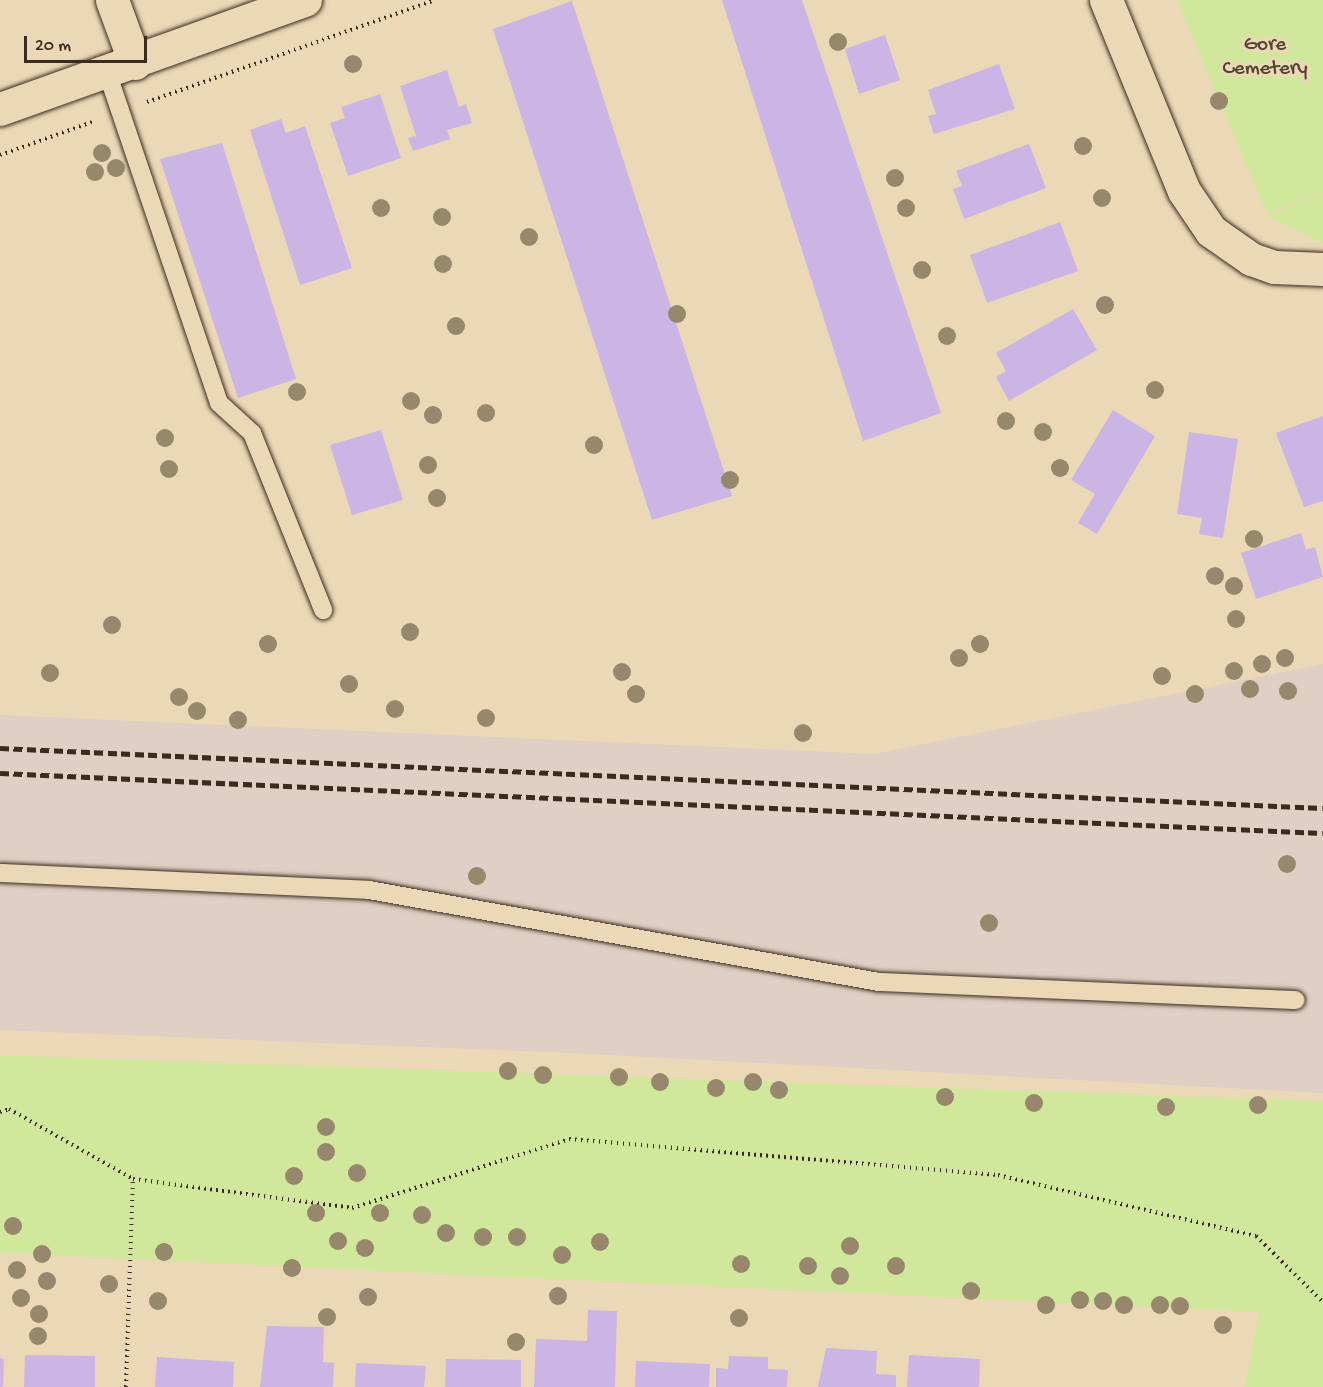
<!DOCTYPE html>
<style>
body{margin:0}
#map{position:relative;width:1323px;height:1387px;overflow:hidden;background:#ebd8b6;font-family:"Gochi Hand",sans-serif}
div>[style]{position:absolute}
.built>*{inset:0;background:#e1cec4}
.green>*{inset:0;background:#d1e79c}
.building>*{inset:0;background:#cab5e5}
.path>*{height:4px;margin-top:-2px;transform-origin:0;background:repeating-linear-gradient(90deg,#3b2a1e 0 1.5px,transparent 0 6px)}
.roads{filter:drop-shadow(0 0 2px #3b2a1e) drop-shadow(0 0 2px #3b2a1e)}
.service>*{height:18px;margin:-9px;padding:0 9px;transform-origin:9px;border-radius:9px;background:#ebd8b6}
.minor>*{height:33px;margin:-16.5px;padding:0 16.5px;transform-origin:16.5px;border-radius:16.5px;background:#ebd8b6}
.secondary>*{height:33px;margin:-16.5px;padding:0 16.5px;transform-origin:16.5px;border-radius:16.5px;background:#ebd8b6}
.rail>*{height:4.5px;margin-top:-2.25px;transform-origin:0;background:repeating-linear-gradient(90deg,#3b2a1e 0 9px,transparent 0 13.5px)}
.trees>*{width:18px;height:18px;margin:-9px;border-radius:50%;background:#97886d}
span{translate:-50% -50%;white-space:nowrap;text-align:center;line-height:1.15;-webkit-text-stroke:6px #ebd8b6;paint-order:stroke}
.park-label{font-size:21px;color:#524631}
.scale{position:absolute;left:24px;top:36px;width:123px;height:27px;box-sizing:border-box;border:3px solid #3b2a1e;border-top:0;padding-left:8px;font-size:18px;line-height:21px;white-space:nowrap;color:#3b2a1e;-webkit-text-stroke:4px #ebd8b6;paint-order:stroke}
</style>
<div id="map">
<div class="built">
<div style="clip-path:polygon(1323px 664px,1323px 1093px,573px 1053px,0 1030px,0 715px,874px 754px)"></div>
</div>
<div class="green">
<div style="clip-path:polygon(1177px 0,1323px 0,1323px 192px,1267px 214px)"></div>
<div style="clip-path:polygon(1323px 193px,1323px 243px,1266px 216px,1267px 216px)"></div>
<div style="clip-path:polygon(0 1055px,1323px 1101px,1323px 1387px,1245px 1387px,1259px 1312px,0 1253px)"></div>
</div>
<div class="building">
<div style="clip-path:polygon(722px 0,802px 0,941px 413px,863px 441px)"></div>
<div style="clip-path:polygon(572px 1px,732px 496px,652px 520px,493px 29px)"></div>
<div style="clip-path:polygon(885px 35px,900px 80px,859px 94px,845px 49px)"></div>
<div style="clip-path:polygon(999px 64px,1015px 109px,934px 134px,928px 116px,936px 114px,928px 90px)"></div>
<div style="clip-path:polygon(447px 70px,459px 107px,466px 104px,472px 123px,447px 130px,450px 139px,413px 151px,408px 138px,416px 136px,400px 86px)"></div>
<div style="clip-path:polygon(380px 94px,401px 158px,348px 176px,330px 123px,345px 118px,341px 107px)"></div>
<div style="clip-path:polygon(281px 119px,286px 133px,305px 126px,352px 268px,300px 285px,250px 130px)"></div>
<div style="clip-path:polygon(222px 143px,296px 379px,238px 398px,160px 159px)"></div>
<div style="clip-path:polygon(1029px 144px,1046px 188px,964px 219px,953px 189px,962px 186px,956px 171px)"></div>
<div style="clip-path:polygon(1060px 222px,1078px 271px,987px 303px,970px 255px)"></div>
<div style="clip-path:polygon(1073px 309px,1097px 350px,1009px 401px,996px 377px,1006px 371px,996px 353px)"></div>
<div style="clip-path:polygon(1113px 410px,1155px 436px,1097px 534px,1078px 523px,1095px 494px,1071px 480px)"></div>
<div style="clip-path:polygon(1323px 416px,1323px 501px,1304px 507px,1276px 433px)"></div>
<div style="clip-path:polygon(381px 430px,403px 500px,352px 515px,330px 445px)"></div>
<div style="clip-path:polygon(1189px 432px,1238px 439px,1223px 538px,1199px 534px,1202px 518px,1177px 514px)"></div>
<div style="clip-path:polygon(1301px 533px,1306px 550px,1315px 547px,1323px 577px,1256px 599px,1241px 553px)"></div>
<div style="clip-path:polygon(588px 1310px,617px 1311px,615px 1387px,534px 1387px,536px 1339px,587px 1341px)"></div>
<div style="clip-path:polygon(267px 1326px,324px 1327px,323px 1362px,334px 1363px,333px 1387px,260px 1387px)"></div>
<div style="clip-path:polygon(826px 1348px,877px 1351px,876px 1374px,896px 1375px,896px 1387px,818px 1387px)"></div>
<div style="clip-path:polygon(25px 1355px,95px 1356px,95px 1387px,24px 1387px)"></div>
<div style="clip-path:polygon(909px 1355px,980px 1359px,979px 1387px,907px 1387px)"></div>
<div style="clip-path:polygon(729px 1356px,768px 1357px,768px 1369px,788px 1370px,787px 1387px,716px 1387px,716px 1368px,728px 1369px)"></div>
<div style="clip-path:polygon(157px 1357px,234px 1362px,233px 1387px,155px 1387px)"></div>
<div style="clip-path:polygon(0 1358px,4px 1359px,3px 1387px,0 1387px)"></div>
<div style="clip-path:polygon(446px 1359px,521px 1360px,521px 1387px,445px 1387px)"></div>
<div style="clip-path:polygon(636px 1361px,710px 1364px,709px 1387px,635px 1387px)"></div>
<div style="clip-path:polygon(356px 1363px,426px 1366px,424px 1387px,355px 1387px)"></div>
</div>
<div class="path">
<div style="left:147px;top:102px;width:306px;rotate:-19.5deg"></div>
<div style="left:0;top:155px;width:98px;rotate:-19.7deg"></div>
<div style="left:0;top:1112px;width:9px;rotate:-18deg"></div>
<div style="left:9px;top:1109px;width:142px;rotate:29.4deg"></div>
<div style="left:133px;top:1179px;width:221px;rotate:7.5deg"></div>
<div style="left:352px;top:1208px;width:228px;rotate:-17.6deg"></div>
<div style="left:569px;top:1139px;width:431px;rotate:4.8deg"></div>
<div style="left:998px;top:1175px;width:265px;rotate:13.3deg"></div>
<div style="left:1256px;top:1236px;width:94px;rotate:44.6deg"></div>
<div style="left:126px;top:1387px;width:208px;rotate:-88.1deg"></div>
</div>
<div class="roads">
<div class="service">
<div style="left:107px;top:72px;width:349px;rotate:71.3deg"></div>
<div style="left:219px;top:403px;width:45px;rotate:42.3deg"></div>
<div style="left:252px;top:433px;width:191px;rotate:68.1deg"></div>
<div style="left:0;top:873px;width:369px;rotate:2.6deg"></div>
<div style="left:369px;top:890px;width:518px;rotate:10.23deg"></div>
<div style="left:879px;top:982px;width:417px;rotate:2.5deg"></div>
</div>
<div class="minor">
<div style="left:112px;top:0;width:67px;rotate:69.9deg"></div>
<div style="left:1106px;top:0;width:206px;rotate:67.8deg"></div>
<div style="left:1184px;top:191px;width:48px;rotate:56deg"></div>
<div style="left:1211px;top:231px;width:49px;rotate:35deg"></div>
<div style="left:1251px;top:259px;width:24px;rotate:19deg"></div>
<div style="left:1274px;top:267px;width:49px;rotate:2.3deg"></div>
</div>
<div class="secondary">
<div style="left:0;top:109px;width:324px;rotate:-19.7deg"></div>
</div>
</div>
<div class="rail">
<div style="left:0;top:748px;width:1324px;rotate:2.6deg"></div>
<div style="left:0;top:773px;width:1324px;rotate:2.6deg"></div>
</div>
<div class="trees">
<div style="left:838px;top:42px"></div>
<div style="left:353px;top:64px"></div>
<div style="left:1219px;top:101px"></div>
<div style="left:1083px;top:146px"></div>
<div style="left:102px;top:153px"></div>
<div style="left:116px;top:168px"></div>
<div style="left:95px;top:172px"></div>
<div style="left:895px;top:178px"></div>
<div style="left:1102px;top:198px"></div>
<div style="left:381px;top:208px"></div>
<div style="left:906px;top:208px"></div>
<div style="left:442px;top:217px"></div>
<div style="left:529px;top:237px"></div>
<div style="left:443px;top:264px"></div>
<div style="left:922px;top:270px"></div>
<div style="left:1105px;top:305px"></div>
<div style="left:677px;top:314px"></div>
<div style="left:456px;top:326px"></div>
<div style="left:947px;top:336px"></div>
<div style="left:1155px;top:390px"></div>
<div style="left:297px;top:392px"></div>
<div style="left:411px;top:401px"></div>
<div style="left:486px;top:413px"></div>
<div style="left:433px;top:415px"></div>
<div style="left:1006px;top:421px"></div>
<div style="left:1043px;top:432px"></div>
<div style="left:165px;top:438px"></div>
<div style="left:594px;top:445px"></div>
<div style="left:428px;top:465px"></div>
<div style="left:1060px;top:468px"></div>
<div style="left:169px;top:469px"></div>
<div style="left:730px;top:480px"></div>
<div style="left:437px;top:498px"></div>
<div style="left:1254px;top:539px"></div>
<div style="left:1215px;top:576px"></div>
<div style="left:1234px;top:586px"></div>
<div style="left:1236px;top:619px"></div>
<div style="left:112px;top:625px"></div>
<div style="left:410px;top:632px"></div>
<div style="left:268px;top:644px"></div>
<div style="left:980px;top:644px"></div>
<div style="left:959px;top:658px"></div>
<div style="left:1285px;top:658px"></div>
<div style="left:1262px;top:664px"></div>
<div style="left:1234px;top:671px"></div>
<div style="left:622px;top:672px"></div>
<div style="left:50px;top:673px"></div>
<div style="left:1162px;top:676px"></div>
<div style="left:349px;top:684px"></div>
<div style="left:1250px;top:689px"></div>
<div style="left:1288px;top:691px"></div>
<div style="left:636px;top:694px"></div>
<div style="left:1195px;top:694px"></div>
<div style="left:179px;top:697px"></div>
<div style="left:395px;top:709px"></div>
<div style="left:197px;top:711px"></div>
<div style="left:486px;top:718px"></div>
<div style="left:238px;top:720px"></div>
<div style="left:803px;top:733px"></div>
<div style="left:1287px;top:864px"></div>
<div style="left:477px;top:876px"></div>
<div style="left:989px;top:923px"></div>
<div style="left:508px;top:1071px"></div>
<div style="left:543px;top:1075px"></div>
<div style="left:619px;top:1077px"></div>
<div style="left:660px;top:1082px"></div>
<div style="left:753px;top:1082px"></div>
<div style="left:716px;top:1088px"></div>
<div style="left:779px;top:1090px"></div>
<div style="left:945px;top:1097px"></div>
<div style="left:1034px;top:1103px"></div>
<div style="left:1258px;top:1105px"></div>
<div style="left:1166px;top:1107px"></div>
<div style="left:326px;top:1127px"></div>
<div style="left:326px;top:1152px"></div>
<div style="left:357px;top:1173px"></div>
<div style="left:294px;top:1176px"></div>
<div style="left:316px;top:1213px"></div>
<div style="left:380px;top:1213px"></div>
<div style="left:422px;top:1215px"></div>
<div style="left:13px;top:1226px"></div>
<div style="left:446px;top:1233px"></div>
<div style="left:483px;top:1237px"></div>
<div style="left:517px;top:1237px"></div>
<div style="left:338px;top:1241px"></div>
<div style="left:600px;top:1242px"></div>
<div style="left:850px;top:1246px"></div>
<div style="left:365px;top:1248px"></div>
<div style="left:164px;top:1252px"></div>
<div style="left:42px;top:1254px"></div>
<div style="left:562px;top:1255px"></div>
<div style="left:741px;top:1264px"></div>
<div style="left:808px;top:1266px"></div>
<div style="left:896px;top:1266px"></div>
<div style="left:292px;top:1268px"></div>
<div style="left:17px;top:1270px"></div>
<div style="left:840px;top:1276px"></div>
<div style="left:47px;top:1281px"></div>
<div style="left:109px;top:1284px"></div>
<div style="left:971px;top:1291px"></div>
<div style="left:558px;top:1296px"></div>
<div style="left:368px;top:1297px"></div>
<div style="left:21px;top:1298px"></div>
<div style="left:1080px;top:1300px"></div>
<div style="left:158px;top:1301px"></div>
<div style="left:1103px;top:1301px"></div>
<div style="left:1046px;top:1305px"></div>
<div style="left:1124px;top:1305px"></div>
<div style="left:1160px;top:1305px"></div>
<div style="left:1180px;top:1306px"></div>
<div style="left:39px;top:1314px"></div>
<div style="left:327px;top:1317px"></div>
<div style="left:739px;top:1318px"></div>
<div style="left:1223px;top:1325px"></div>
<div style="left:38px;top:1336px"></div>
<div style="left:516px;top:1342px"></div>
</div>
<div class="park-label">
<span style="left:1265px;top:58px">Gore<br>Cemetery</span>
</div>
<div class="scale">20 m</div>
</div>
